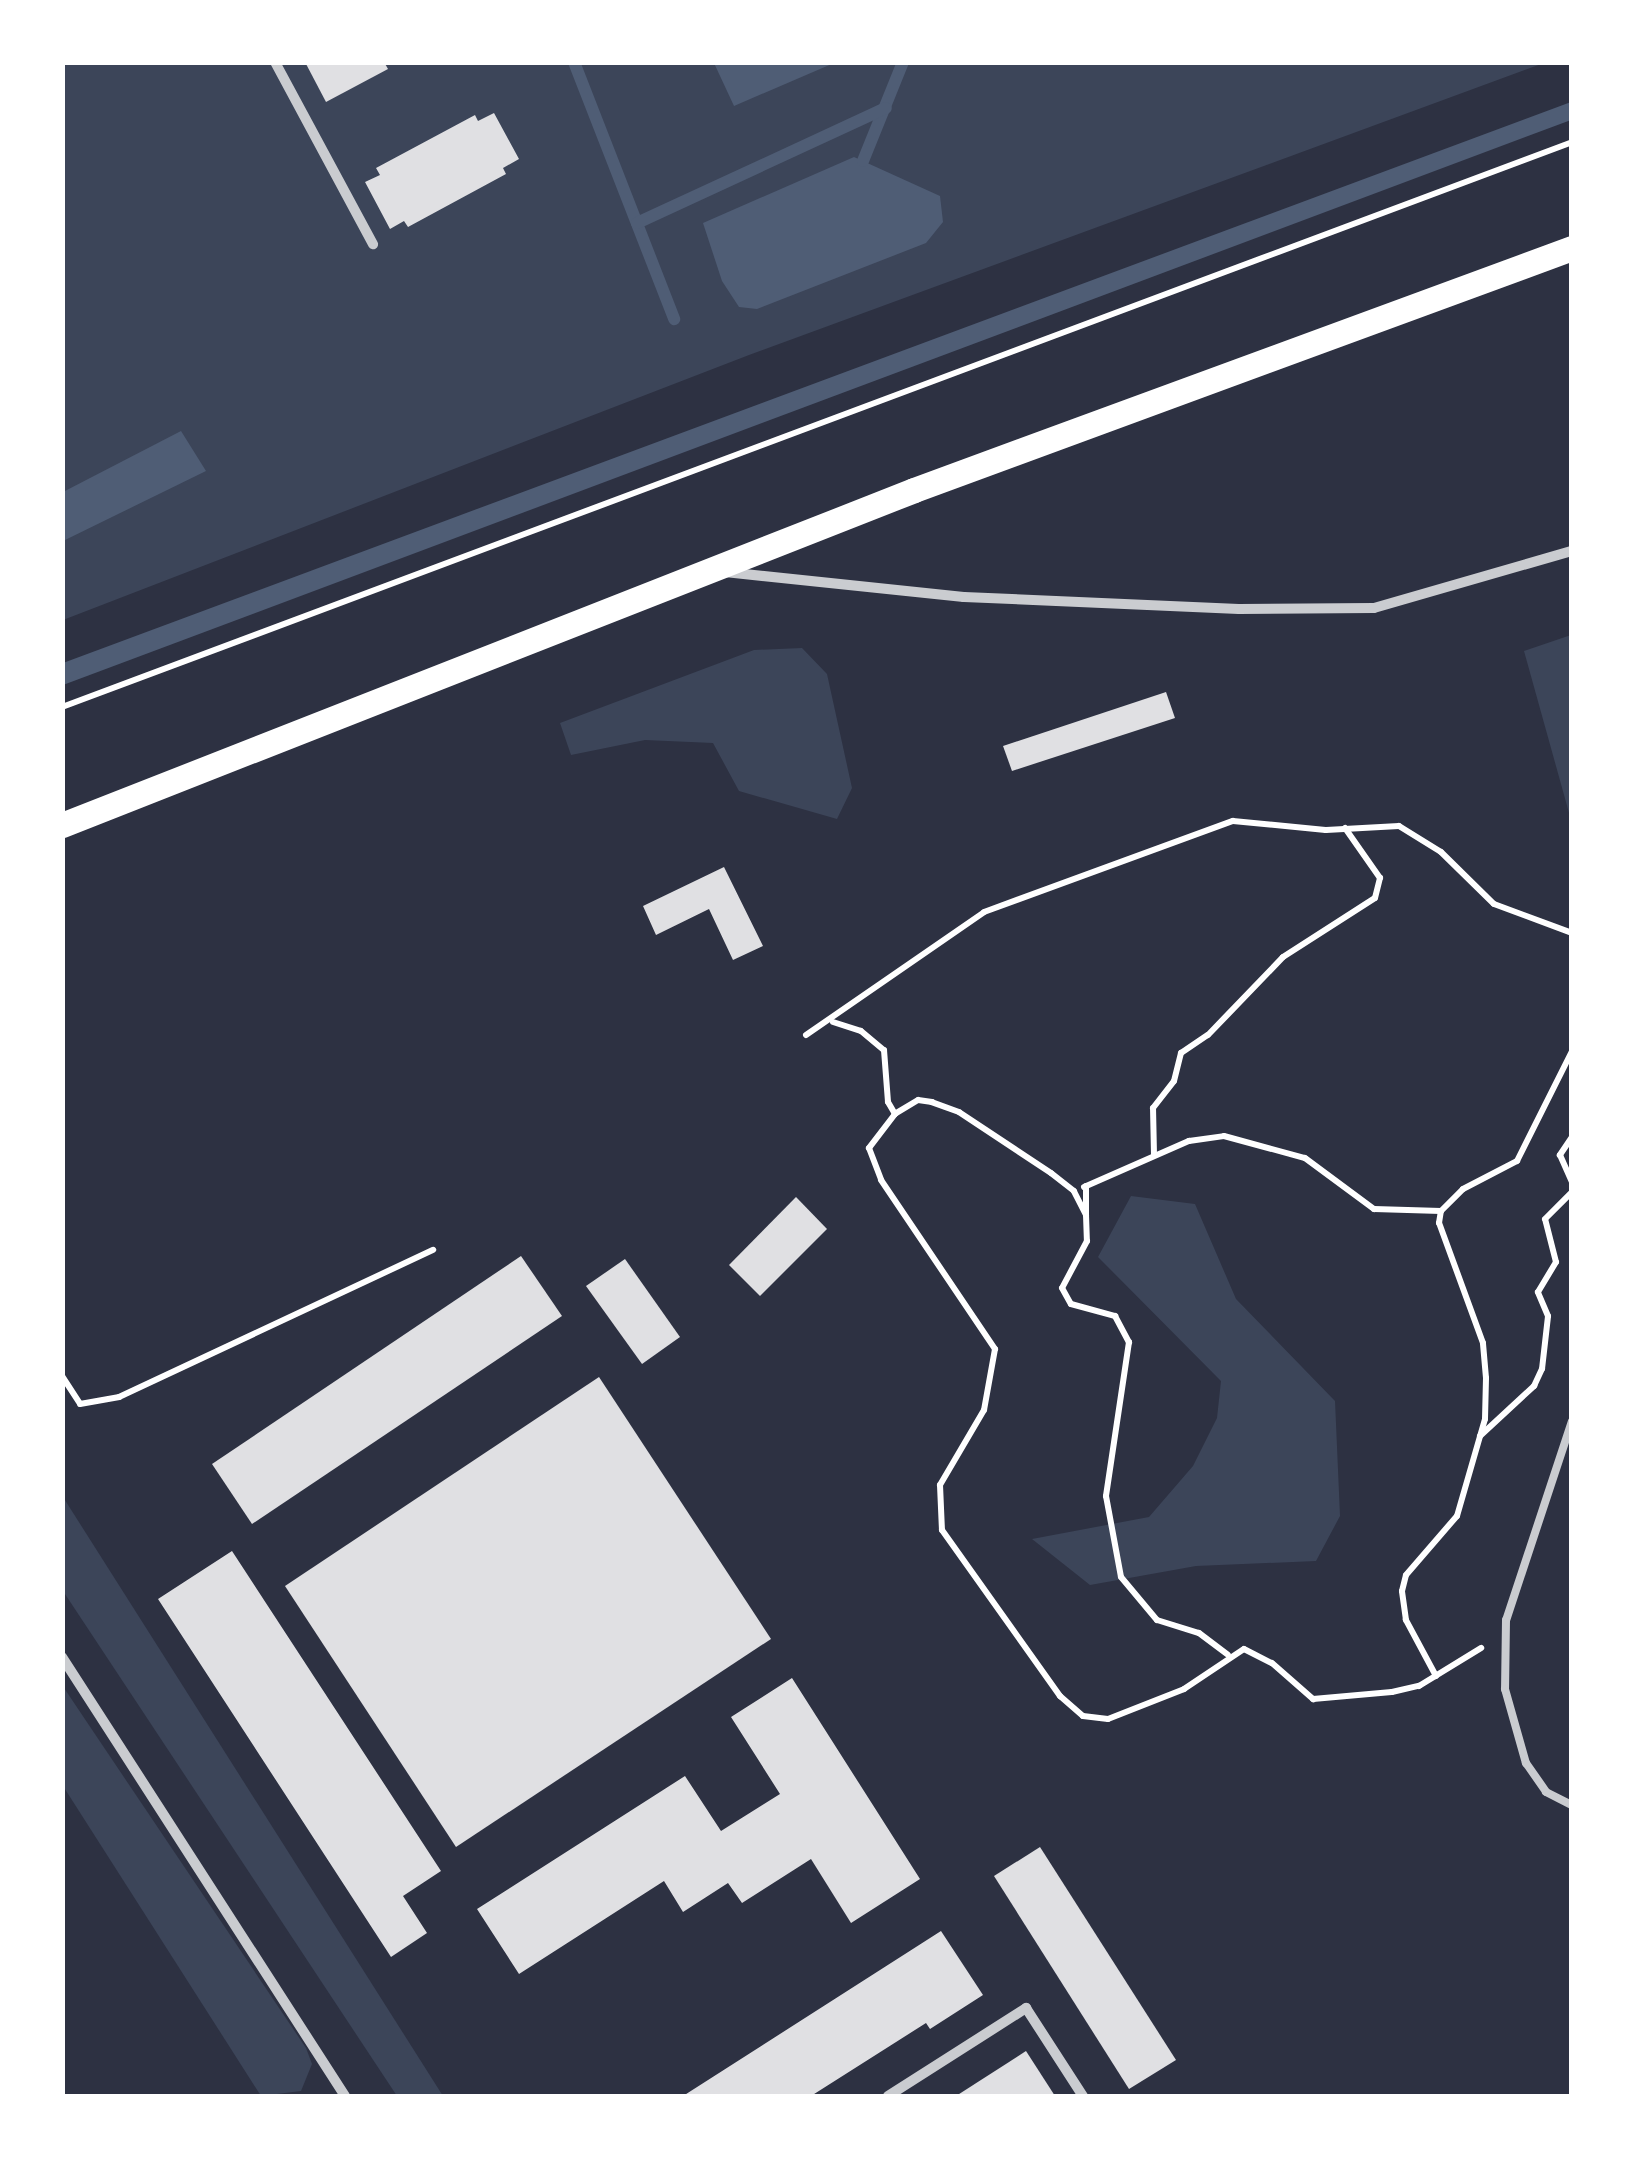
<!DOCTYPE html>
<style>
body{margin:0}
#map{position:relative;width:1634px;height:2159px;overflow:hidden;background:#2d3142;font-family:"DejaVu Sans",sans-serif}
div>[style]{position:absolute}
.green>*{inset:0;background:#3c4559}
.water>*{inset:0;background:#4f5d75}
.stream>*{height:12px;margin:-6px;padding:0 6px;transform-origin:6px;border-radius:6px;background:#4f5d75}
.building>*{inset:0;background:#e0e0e3}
.path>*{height:6px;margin:-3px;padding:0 3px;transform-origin:3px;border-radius:3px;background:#fff}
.service>*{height:8px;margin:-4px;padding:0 4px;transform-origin:4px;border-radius:4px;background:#caccd0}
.minor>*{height:10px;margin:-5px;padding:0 5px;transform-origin:5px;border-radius:5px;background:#caccd0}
.primary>*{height:25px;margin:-12.5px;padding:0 12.5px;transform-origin:12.5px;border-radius:12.5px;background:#fff}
span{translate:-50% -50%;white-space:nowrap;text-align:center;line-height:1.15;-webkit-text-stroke:8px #fff;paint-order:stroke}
.frame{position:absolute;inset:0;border:65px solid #fff;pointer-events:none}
</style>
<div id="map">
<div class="green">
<div style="clip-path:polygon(63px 63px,1544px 63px,749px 355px,63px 620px)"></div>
<div style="clip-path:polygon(1571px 635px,1572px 635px,1571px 820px,1524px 651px)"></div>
<div style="clip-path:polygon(802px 648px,827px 674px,852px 788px,837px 819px,739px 791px,713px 743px,645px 740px,571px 755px,560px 723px,754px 650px)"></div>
<div style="clip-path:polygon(1131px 1196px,1195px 1204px,1236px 1299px,1335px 1401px,1340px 1516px,1316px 1561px,1196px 1566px,1090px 1585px,1032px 1539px,1149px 1517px,1193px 1466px,1217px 1418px,1221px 1381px,1098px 1257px)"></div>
<div style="clip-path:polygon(63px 1497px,443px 2096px,397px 2096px,63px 1591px)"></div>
<div style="clip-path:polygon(62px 1685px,306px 2048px,312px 2064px,301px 2091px,261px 2096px,63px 1786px)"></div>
</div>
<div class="water">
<div style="clip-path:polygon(714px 63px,834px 63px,734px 106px)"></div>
<div style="clip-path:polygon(1571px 102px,1571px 120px,63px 685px,63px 663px)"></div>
<div style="clip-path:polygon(854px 157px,940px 196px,943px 222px,926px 243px,757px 309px,739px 307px,722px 281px,703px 223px)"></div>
<div style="clip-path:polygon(181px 431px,206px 471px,63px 541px,63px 492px)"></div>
</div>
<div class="stream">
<div style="left:574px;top:62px;width:276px;rotate:68.7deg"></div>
<div style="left:863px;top:161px;width:107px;rotate:-68deg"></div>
<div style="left:637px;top:223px;width:274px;rotate:-24.8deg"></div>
</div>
<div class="building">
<div style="clip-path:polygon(305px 62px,384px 62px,388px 69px,326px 102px)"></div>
<div style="clip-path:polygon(494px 113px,519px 159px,503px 168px,506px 174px,408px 227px,404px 221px,390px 229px,365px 182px,380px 175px,376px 168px,475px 115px,478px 121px)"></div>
<div style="clip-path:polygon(1166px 692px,1175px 718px,1012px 771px,1003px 746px)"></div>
<div style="clip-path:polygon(724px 867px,763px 946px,733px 960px,709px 909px,656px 935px,643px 906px)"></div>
<div style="clip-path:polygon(796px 1197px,827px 1229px,760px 1296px,729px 1265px)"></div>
<div style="clip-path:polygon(521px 1256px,562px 1316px,252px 1524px,212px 1464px)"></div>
<div style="clip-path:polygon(625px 1259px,680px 1337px,642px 1364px,586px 1286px)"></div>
<div style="clip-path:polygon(599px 1377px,771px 1639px,456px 1847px,285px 1586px)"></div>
<div style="clip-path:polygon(232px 1551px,441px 1871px,403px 1896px,427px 1933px,391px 1957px,158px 1599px)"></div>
<div style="clip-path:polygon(792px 1678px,920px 1879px,851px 1923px,811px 1859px,742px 1903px,728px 1883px,683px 1912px,664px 1881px,519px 1974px,477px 1909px,685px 1776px,721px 1831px,780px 1794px,731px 1717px)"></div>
<div style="clip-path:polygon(1040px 1847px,1176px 2060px,1129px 2089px,994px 1876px)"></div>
<div style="clip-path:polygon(941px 1931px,983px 1995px,930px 2029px,926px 2023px,811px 2096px,683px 2096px)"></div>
<div style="clip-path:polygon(1026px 2051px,1055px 2096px,956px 2096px)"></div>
</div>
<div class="path">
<div style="left:62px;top:707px;width:1612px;rotate:-20.51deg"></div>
<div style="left:833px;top:1022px;width:29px;rotate:18deg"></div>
<div style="left:861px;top:1031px;width:30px;rotate:40deg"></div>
<div style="left:884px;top:1050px;width:52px;rotate:85.6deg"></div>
<div style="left:888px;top:1102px;width:14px;rotate:60deg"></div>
<div style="left:806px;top:1035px;width:216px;rotate:-34.6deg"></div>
<div style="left:984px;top:912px;width:265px;rotate:-20.1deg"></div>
<div style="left:1233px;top:821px;width:93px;rotate:5.5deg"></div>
<div style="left:1326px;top:830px;width:73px;rotate:-3.1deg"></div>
<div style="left:1399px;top:826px;width:49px;rotate:31.8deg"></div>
<div style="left:1441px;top:852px;width:74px;rotate:44.5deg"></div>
<div style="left:1494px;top:904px;width:83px;rotate:20.4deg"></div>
<div style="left:1572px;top:1137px;width:22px;rotate:124deg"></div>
<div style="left:1560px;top:1155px;width:30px;rotate:66deg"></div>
<div style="left:1154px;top:1155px;width:47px;rotate:-91.2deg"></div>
<div style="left:1153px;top:1108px;width:34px;rotate:-52deg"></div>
<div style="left:1174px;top:1081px;width:29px;rotate:-76deg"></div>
<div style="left:1181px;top:1053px;width:32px;rotate:-34deg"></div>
<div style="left:1208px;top:1035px;width:108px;rotate:-46.1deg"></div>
<div style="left:1283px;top:957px;width:109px;rotate:-32.7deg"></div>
<div style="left:1375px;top:898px;width:21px;rotate:-76deg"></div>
<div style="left:1380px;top:878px;width:61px;rotate:-125deg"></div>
<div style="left:1086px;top:1186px;width:29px;rotate:90deg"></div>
<div style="left:1086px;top:1215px;width:27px;rotate:-117deg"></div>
<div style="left:1074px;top:1191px;width:29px;rotate:-142deg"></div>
<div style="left:1051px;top:1173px;width:110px;rotate:-146.5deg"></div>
<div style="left:959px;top:1112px;width:29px;rotate:-160deg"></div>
<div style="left:932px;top:1102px;width:14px;rotate:-172deg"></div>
<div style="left:918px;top:1100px;width:27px;rotate:149deg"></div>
<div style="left:895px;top:1114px;width:43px;rotate:127.4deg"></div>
<div style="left:869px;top:1148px;width:34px;rotate:69deg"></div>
<div style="left:881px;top:1180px;width:204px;rotate:56deg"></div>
<div style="left:995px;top:1349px;width:62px;rotate:100.2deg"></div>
<div style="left:984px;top:1410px;width:87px;rotate:120.4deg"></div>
<div style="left:940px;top:1485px;width:45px;rotate:87.5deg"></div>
<div style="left:942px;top:1530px;width:204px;rotate:54.6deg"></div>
<div style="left:1060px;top:1696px;width:30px;rotate:41deg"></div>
<div style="left:1083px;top:1716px;width:25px;rotate:7deg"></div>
<div style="left:1108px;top:1719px;width:82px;rotate:-21.5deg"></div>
<div style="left:1184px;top:1689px;width:72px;rotate:-33.7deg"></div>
<div style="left:1244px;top:1649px;width:31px;rotate:27deg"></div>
<div style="left:1272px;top:1663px;width:55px;rotate:41.3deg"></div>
<div style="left:1313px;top:1699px;width:79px;rotate:-5.1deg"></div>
<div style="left:1392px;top:1692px;width:28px;rotate:-13deg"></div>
<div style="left:1419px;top:1686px;width:73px;rotate:-31.5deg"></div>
<div style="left:1084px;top:1187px;width:115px;rotate:-23.7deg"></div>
<div style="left:1189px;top:1141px;width:35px;rotate:-8deg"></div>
<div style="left:1224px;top:1136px;width:84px;rotate:15.2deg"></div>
<div style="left:1305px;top:1158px;width:86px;rotate:36.5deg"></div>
<div style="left:1374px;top:1209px;width:67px;rotate:1.7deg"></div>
<div style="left:1086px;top:1215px;width:26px;rotate:88deg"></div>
<div style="left:1087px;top:1241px;width:53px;rotate:118deg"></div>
<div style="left:1062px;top:1288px;width:18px;rotate:61deg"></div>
<div style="left:1071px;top:1304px;width:46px;rotate:15.3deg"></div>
<div style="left:1115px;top:1316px;width:30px;rotate:62deg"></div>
<div style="left:1129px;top:1342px;width:156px;rotate:98.5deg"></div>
<div style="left:1106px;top:1496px;width:82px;rotate:79.5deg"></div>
<div style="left:1121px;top:1577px;width:56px;rotate:50.1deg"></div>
<div style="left:1157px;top:1620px;width:44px;rotate:17.2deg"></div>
<div style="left:1199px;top:1633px;width:36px;rotate:37deg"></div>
<div style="left:62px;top:1376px;width:33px;rotate:57deg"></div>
<div style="left:80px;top:1404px;width:40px;rotate:-10deg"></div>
<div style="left:119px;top:1397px;width:347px;rotate:-25.1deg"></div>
<div style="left:1480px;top:1436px;width:74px;rotate:-42.8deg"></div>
<div style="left:1534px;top:1386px;width:19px;rotate:-65deg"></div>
<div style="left:1542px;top:1369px;width:53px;rotate:-83.5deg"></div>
<div style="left:1548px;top:1316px;width:26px;rotate:-113deg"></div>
<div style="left:1538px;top:1292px;width:35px;rotate:-59deg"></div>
<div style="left:1556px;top:1262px;width:44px;rotate:-104.3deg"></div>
<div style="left:1545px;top:1219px;width:38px;rotate:-45deg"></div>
<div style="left:1436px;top:1676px;width:64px;rotate:-118.2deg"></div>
<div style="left:1406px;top:1620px;width:29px;rotate:-98deg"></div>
<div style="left:1402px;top:1591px;width:16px;rotate:-76deg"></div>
<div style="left:1406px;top:1575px;width:78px;rotate:-49.2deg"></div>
<div style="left:1457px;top:1516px;width:101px;rotate:-73.9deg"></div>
<div style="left:1485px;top:1419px;width:41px;rotate:-88.6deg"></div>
<div style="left:1486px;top:1378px;width:35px;rotate:-95deg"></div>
<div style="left:1483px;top:1343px;width:128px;rotate:-110.1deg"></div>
<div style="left:1439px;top:1223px;width:12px;rotate:-81deg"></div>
<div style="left:1441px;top:1211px;width:31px;rotate:-45deg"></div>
<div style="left:1463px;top:1189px;width:61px;rotate:-27.4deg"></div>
<div style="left:1517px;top:1161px;width:123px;rotate:-63.4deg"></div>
</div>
<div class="service">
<div style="left:1572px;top:1421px;width:210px;rotate:108.3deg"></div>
<div style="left:1506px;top:1620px;width:69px;rotate:90.8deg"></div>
<div style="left:1505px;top:1689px;width:77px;rotate:74.2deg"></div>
<div style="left:1526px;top:1763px;width:35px;rotate:55deg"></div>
<div style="left:1546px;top:1792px;width:29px;rotate:27deg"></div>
</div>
<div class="minor">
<div style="left:275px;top:62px;width:207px;rotate:61.7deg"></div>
<div style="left:725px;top:572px;width:240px;rotate:6deg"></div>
<div style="left:964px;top:597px;width:275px;rotate:2.5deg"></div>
<div style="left:1239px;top:609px;width:135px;rotate:-0.4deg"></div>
<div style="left:1374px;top:608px;width:206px;rotate:-16.1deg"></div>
<div style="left:62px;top:1657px;width:522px;rotate:57.19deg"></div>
<div style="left:888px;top:2096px;width:164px;rotate:-32.5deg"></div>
<div style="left:1026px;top:2008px;width:105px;rotate:57.1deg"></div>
</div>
<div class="primary">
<div style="left:62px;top:825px;width:915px;rotate:-21.46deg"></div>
<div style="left:914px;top:490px;width:701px;rotate:-20.19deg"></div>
</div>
<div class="frame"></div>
</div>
